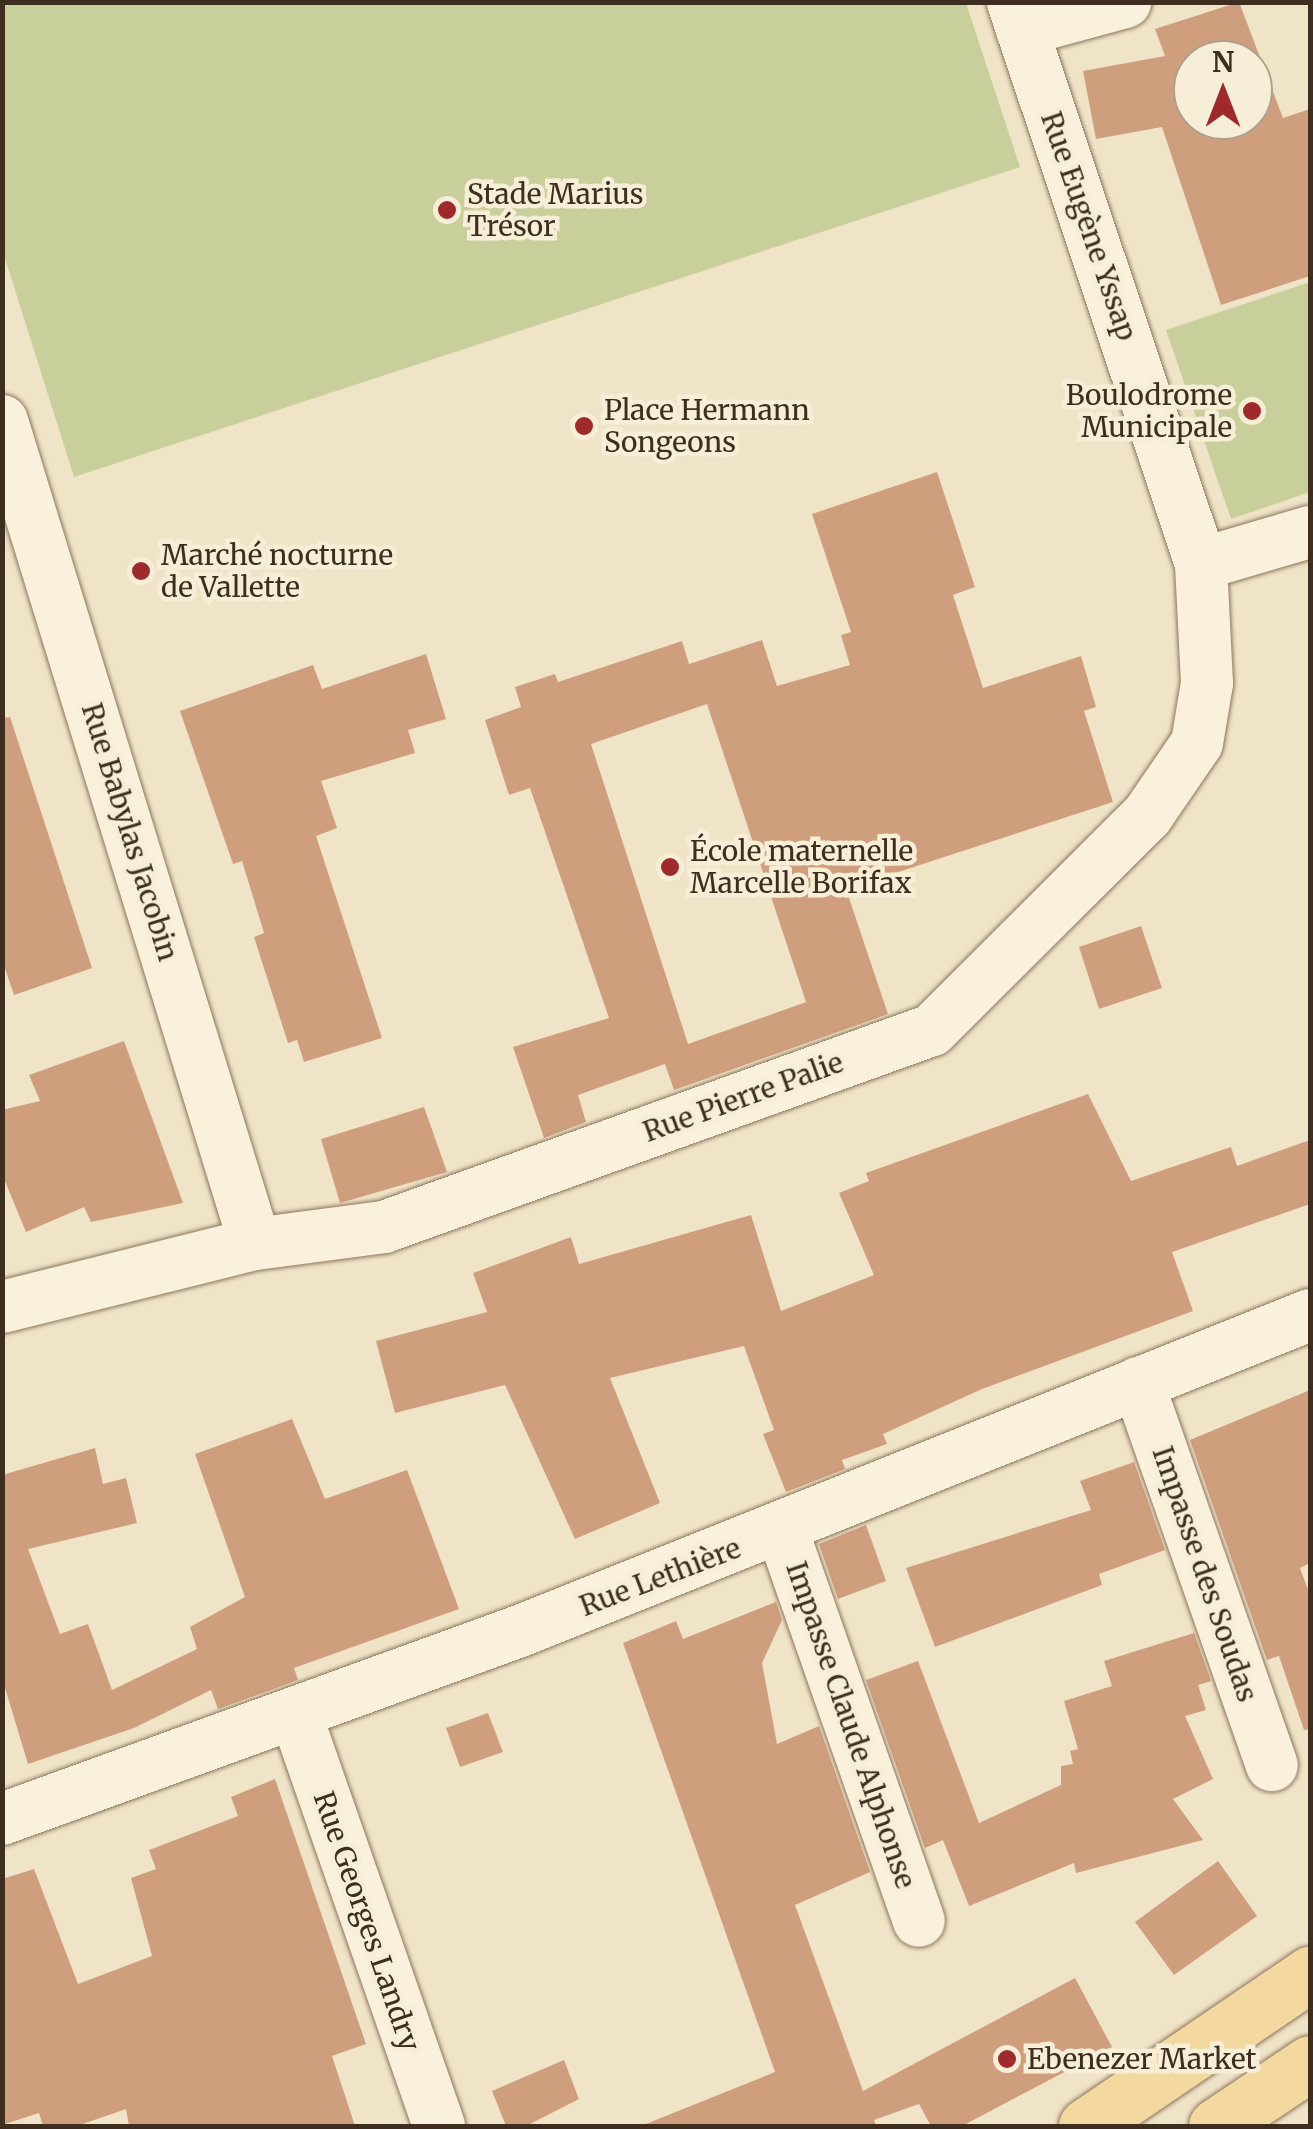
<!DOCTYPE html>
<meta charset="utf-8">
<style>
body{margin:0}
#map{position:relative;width:1313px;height:2129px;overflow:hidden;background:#f0e4c8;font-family:Merriweather,serif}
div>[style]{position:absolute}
.green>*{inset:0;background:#c9cf9b}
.building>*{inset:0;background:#cf9f7d}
.roads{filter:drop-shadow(0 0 2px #8d765c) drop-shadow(0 0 2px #8d765c)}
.minor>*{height:52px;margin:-26px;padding:0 26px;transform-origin:26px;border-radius:26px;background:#faf1dc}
.major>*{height:55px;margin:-27.5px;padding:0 27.5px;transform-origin:27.5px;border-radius:27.5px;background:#f3d9a0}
.dots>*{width:28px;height:28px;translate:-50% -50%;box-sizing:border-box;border:5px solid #f7eed8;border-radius:50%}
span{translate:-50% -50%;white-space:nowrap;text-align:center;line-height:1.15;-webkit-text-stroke:9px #f7eed8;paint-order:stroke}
.poi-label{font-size:28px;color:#3d2e20}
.left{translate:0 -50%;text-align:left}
.right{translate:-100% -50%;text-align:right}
.street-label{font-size:28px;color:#3d2e20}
.frame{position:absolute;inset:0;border:5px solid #3d2e20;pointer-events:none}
.north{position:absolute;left:1173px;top:40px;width:100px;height:100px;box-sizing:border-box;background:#f7eed8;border:2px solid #ada18e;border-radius:50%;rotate:0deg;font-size:28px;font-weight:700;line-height:40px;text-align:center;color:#3d2e20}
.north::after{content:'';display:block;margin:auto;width:35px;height:45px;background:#9e2a2b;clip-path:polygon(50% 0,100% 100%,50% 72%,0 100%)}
</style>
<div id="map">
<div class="green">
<div style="clip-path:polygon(2px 3px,966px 3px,1020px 167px,74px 477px,3px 252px)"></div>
<div style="clip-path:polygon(1310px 282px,1310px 492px,1231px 519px,1166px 330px)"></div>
</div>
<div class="building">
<div style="clip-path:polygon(evenodd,1239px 2px,1283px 118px,1310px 109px,1310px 276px,1221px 305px,1162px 127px,1096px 139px,1083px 71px,1165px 56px,1155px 29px,1239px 2px,1193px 60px,1253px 60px,1253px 120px,1193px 120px,1193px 60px)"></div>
<div style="clip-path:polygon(evenodd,937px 472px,975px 587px,953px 595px,983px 688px,1081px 656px,1096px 707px,1084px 711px,1113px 802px,846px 889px,888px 1014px,674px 1090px,665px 1064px,578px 1095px,586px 1122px,544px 1138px,513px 1047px,609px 1018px,530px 788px,509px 795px,485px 720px,521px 707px,515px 687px,555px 674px,558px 682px,682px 641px,689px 664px,762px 640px,777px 686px,850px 665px,841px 635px,851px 632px,812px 514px,937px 472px,707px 704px,806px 1002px,688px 1044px,591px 744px,707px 704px)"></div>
<div style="clip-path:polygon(426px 654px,446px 719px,408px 730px,415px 753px,321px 781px,337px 828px,316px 836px,382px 1038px,304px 1062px,297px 1040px,288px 1043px,254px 937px,264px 933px,242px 861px,233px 864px,180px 711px,313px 665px,322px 689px)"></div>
<div style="clip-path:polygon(10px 717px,92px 968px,14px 995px,2px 960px,2px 718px)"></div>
<div style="clip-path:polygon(1141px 926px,1162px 988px,1099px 1009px,1079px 947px)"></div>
<div style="clip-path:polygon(124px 1041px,183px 1203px,91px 1222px,84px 1207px,26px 1232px,2px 1174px,2px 1110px,40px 1101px,29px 1075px)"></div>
<div style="clip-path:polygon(1088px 1094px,1131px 1181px,1231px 1147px,1237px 1166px,1310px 1140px,1310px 1204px,1172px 1252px,1193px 1311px,982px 1389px,883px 1434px,887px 1444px,842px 1460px,845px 1469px,786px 1492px,763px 1434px,774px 1430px,744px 1346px,610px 1378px,660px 1503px,575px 1539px,505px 1385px,395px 1413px,376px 1341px,487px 1312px,473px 1273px,571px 1237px,579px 1264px,751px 1215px,781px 1311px,874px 1275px,839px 1193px,869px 1181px,866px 1173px)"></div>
<div style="clip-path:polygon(424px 1107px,447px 1172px,340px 1203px,321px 1139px)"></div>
<div style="clip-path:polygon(1310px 1390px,1310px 1563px,1300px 1568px,1310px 1595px,1310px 1729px,1304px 1730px,1279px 1656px,1267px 1660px,1190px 1440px)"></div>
<div style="clip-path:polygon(292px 1419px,325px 1499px,407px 1470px,459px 1609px,294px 1668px,298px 1680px,218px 1709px,211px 1690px,134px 1728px,28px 1764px,2px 1678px,2px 1475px,95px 1448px,103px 1484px,126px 1478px,137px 1523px,28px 1549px,60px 1634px,88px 1624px,112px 1690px,197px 1649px,190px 1627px,245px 1597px,195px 1454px)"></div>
<div style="clip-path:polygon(1134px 1462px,1165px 1550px,1099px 1574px,1102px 1585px,935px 1647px,906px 1568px,1091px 1510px,1080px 1481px)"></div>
<div style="clip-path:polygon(866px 1525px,886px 1581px,838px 1599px,819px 1544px)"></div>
<div style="clip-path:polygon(776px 1602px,782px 1620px,762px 1663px,777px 1744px,819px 1726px,870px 1872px,795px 1905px,863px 2091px,1075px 1978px,1112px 2047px,962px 2126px,931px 2126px,919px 2104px,874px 2120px,876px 2126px,641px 2126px,775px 2072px,623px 1643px,676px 1621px,683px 1639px)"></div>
<div style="clip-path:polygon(1194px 1633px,1211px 1681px,1198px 1685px,1206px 1710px,1185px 1716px,1213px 1779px,1173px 1799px,1203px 1840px,1076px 1873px,1074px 1863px,969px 1906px,943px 1840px,925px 1848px,866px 1680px,918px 1661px,979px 1823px,1061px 1785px,1061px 1766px,1073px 1764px,1070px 1751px,1078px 1749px,1064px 1701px,1112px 1686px,1104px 1661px)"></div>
<div style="clip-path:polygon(488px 1713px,503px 1752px,460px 1767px,446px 1728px)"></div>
<div style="clip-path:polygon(275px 1779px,366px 2044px,332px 2056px,355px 2126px,129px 2126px,126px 2109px,77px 2126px,43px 2126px,39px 2113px,2px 2125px,2px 1879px,34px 1869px,78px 1984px,152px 1956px,131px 1878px,156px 1869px,149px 1850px,238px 1816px,231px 1797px)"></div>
<div style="clip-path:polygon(1218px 1861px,1257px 1916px,1174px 1975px,1135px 1922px)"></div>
<div style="clip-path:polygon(564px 2060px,579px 2099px,526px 2126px,506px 2126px,492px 2091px)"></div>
</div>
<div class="roads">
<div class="minor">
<div style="left:1022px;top:30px;width:107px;rotate:-15.2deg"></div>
<div style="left:2px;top:421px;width:861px;rotate:72.91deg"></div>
<div style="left:1201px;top:564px;width:114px;rotate:-16.4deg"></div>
<div style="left:2px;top:1307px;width:261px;rotate:-14deg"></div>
<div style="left:255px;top:1244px;width:130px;rotate:-7.5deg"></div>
<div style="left:384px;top:1227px;width:582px;rotate:-19.77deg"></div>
<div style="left:932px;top:1030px;width:303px;rotate:-44.9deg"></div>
<div style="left:1147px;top:816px;width:88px;rotate:-55.6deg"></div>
<div style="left:1197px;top:743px;width:61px;rotate:-80.5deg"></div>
<div style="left:1207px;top:683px;width:119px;rotate:-92.9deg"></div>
<div style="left:1201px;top:564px;width:593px;rotate:-108.5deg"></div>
<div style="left:1138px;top:1383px;width:405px;rotate:70.7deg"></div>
<div style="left:782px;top:1530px;width:414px;rotate:70.7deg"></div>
<div style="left:296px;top:1715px;width:435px;rotate:70.8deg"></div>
<div style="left:2px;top:1819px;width:551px;rotate:-19.95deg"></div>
<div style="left:520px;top:1631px;width:851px;rotate:-21.8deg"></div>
</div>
<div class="major">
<div style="left:1086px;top:2126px;width:271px;rotate:-34.2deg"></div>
<div style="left:1216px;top:2126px;width:113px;rotate:-33.8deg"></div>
</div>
</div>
<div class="dots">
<div style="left:447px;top:210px;background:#9e2a2b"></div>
<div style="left:1252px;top:411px;background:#9e2a2b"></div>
<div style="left:584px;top:426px;background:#9e2a2b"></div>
<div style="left:141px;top:571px;background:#9e2a2b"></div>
<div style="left:670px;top:867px;background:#9e2a2b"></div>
<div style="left:1007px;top:2059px;background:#9e2a2b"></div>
</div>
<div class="poi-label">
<span class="left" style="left:467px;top:210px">Stade Marius<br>Trésor</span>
<span class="right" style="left:1232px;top:411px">Boulodrome<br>Municipale</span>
<span class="left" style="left:604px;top:426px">Place Hermann<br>Songeons</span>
<span class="left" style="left:161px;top:571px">Marché nocturne<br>de Vallette</span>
<span class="left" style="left:690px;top:867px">École maternelle<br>Marcelle Borifax</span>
<span class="left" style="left:1027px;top:2059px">Ebenezer Market</span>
</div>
<div class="street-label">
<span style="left:1089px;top:226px;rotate:71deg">Rue Eugène Yssap</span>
<span style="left:130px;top:832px;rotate:73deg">Rue Babylas Jacobin</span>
<span style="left:743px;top:1097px;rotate:-20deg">Rue Pierre Palie</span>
<span style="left:1205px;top:1574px;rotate:71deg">Impasse des Soudas</span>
<span style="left:660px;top:1577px;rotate:-21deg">Rue Lethière</span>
<span style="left:851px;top:1725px;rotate:71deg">Impasse Claude Alphonse</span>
<span style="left:367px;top:1921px;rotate:71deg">Rue Georges Landry</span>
</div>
<div class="frame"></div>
<div class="north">N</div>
</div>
